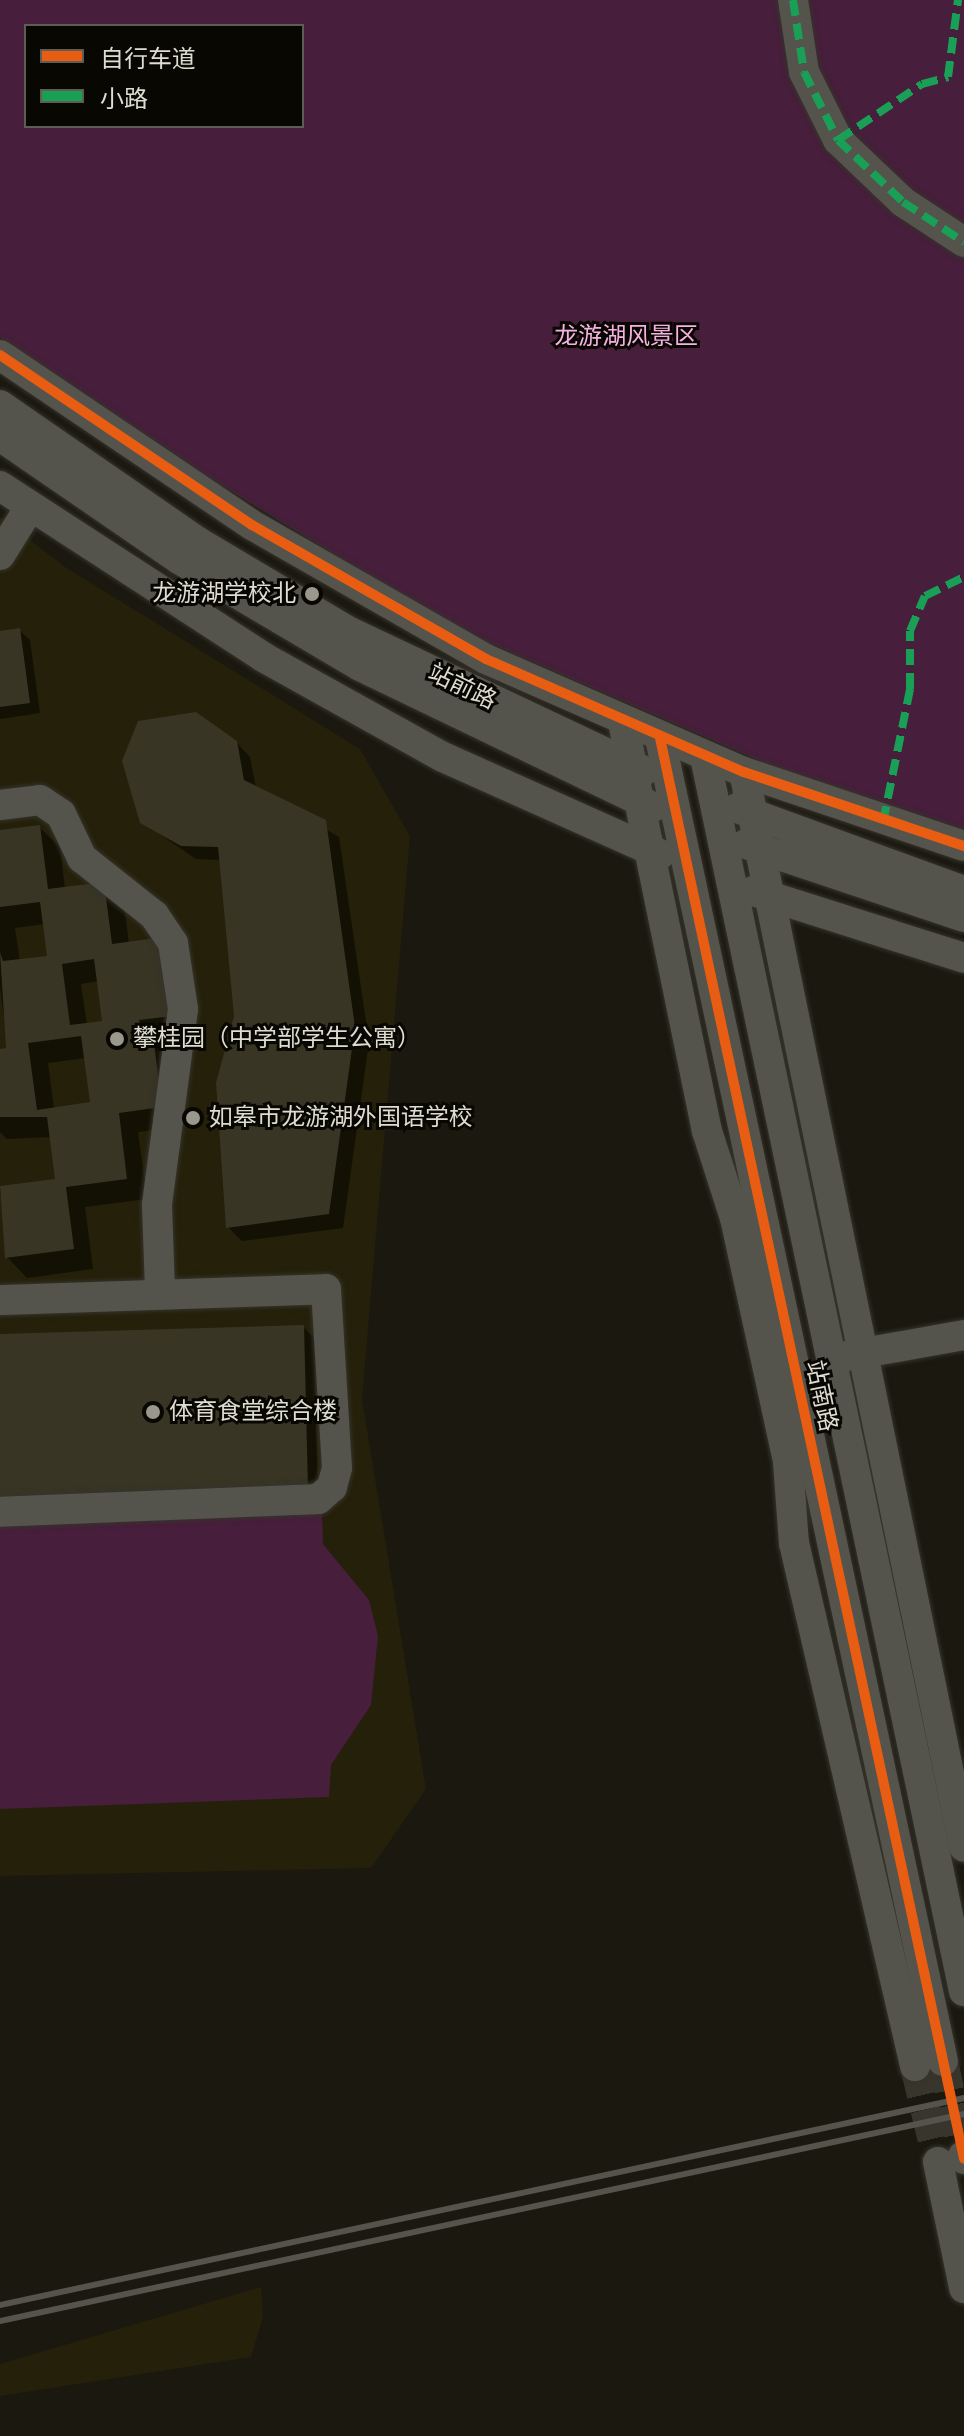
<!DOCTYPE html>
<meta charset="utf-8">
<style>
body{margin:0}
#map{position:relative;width:964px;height:2436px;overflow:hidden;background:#1b180f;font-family:"Work Sans","Noto Sans SC",sans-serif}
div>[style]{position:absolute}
.built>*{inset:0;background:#252009}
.green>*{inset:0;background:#471e3b}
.shadow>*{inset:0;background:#0007}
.building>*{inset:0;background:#383525}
.minor-tunnel>*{height:30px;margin-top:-15px;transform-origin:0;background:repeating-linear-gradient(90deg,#38352c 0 30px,transparent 0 45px)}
.roads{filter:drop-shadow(0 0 2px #35332c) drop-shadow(0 0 2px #35332c)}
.minor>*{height:30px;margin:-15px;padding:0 15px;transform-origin:15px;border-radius:15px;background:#55544c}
.rail>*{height:6px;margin:-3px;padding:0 3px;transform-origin:3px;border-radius:3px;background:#55534b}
.quiet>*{height:8px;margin-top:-4px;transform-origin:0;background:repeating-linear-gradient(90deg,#1a9f57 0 16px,transparent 0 24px)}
.cycleway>*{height:10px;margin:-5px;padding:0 5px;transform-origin:5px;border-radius:5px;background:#e95d12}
.dots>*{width:22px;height:22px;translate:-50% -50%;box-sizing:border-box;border:4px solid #080702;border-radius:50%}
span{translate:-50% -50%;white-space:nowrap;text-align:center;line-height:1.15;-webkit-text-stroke:6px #080702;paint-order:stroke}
.park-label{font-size:24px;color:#f6b1e2}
.poi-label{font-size:24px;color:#dedcd0}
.right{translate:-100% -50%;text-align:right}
.left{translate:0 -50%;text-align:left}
.street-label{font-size:24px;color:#dedcd0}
.legend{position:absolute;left:24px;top:24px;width:280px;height:104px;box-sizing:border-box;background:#080702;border:2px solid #5e5c54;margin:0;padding:10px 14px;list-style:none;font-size:24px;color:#dedcd0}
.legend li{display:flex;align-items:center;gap:16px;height:40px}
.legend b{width:40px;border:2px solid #5e5c54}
</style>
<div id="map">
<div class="built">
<div style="clip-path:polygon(0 517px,65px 567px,360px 749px,410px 836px,362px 1399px,426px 1789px,371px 1868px,0 1876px)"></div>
<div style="clip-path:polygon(261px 2287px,263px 2317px,251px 2357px,0 2396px,0 2364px)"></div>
</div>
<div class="green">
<div style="clip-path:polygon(evenodd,0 0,964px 0,964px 834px,850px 800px,454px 628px,58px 385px,0 338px,0 0,26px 26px,302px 26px,302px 126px,26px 126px,26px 26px)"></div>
<div style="clip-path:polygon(322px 1509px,323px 1544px,369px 1600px,378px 1636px,371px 1705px,331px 1765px,329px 1797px,0 1809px,0 1521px)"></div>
</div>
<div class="shadow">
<div style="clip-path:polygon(19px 630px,30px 640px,40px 713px,0 719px,0 633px)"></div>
<div style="clip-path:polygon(236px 742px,250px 757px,256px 788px,339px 837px,369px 1042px,343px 1228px,242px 1241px,228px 1227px,236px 1016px,221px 860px,196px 859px,142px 822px)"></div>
<div style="clip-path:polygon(evenodd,39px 827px,60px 847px,65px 889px,103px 884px,124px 904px,129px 944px,192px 1036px,162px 1040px,172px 1049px,181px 1127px,138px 1132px,147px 1199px,85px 1207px,93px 1269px,27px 1278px,7px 1257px,0 1188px,57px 1181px,52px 1137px,7px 1139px,0 1132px,0 1051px,8px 1050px,0 987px,0 832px,39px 827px,45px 924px,49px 957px,20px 961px,15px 928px,45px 924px,39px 827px,99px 981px,105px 1023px,87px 1025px,81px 984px,99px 981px,39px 827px,86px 1058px,92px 1104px,54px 1109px,48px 1063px,86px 1058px)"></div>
<div style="clip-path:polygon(303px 1327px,314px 1338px,318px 1499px,0 1336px)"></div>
</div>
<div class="building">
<div style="clip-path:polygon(20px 628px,30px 703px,0 707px,0 631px)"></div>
<div style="clip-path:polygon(196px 712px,237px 741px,244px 780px,326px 820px,355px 1027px,329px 1214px,226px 1228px,216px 1083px,234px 1016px,218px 847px,181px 846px,140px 823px,122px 761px,138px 721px)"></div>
<div style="clip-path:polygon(evenodd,40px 825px,48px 889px,104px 882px,112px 944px,163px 937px,173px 1016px,139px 1020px,141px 1028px,152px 1027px,162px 1107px,119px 1113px,127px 1179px,66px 1187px,74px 1249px,5px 1258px,0 1186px,55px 1179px,47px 1117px,0 1117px,0 1049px,6px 1048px,0 952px,3px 961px,47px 956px,40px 902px,0 907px,0 830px,40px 825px,94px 959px,102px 1021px,70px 1025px,62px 964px,94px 959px,40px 825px,81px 1036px,90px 1102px,37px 1110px,28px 1043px,81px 1036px)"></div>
<div style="clip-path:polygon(304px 1325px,308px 1489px,0 1498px,0 1334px)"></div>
</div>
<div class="minor-tunnel">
<div style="left:943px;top:2061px;width:97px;rotate:78.1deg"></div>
<div style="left:915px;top:2066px;width:99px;rotate:76.5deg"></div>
</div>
<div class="roads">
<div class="minor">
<div style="left:793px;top:0;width:73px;rotate:81.3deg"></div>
<div style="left:804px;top:72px;width:76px;rotate:63.4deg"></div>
<div style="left:838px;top:140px;width:90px;rotate:43.6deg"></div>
<div style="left:903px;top:202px;width:73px;rotate:33.3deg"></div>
<div style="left:0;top:355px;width:304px;rotate:34deg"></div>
<div style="left:252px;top:525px;width:270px;rotate:29.8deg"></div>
<div style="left:486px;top:659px;width:282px;rotate:23.7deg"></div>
<div style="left:744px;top:772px;width:232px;rotate:18.6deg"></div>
<div style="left:0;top:405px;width:241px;rotate:34.7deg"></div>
<div style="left:198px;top:542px;width:174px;rotate:30.7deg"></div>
<div style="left:348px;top:631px;width:327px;rotate:25.3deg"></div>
<div style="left:0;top:436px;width:217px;rotate:34.5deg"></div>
<div style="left:179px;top:559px;width:210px;rotate:30.6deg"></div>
<div style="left:360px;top:666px;width:325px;rotate:25.7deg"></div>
<div style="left:0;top:486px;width:314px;rotate:33deg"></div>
<div style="left:263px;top:657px;width:206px;rotate:29.1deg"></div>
<div style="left:443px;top:757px;width:238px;rotate:24.1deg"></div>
<div style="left:0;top:555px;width:57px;rotate:-58deg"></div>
<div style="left:623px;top:722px;width:418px;rotate:78.4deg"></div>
<div style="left:707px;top:1131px;width:91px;rotate:72.2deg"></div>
<div style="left:735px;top:1218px;width:250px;rotate:77.7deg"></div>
<div style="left:788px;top:1462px;width:81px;rotate:85.8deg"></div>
<div style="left:794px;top:1543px;width:537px;rotate:76.97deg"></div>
<div style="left:660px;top:738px;width:1353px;rotate:77.93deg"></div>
<div style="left:705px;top:757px;width:1261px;rotate:78.15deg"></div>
<div style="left:744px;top:772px;width:1097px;rotate:78.43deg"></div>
<div style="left:0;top:805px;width:40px;rotate:-7.1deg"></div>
<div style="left:40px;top:800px;width:25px;rotate:34deg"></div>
<div style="left:61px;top:814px;width:49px;rotate:64.5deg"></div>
<div style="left:82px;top:858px;width:92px;rotate:38.4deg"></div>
<div style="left:154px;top:915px;width:34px;rotate:56deg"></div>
<div style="left:173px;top:943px;width:67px;rotate:81.4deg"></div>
<div style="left:183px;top:1009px;width:198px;rotate:97.6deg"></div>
<div style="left:157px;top:1205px;width:88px;rotate:88deg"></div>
<div style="left:737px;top:808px;width:242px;rotate:20.1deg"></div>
<div style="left:746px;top:844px;width:230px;rotate:18.5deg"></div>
<div style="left:753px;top:891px;width:221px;rotate:17.6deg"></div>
<div style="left:0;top:1300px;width:326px;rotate:-1.9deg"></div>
<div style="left:326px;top:1289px;width:179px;rotate:86.5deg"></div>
<div style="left:337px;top:1468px;width:20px;rotate:105deg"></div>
<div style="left:332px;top:1487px;width:18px;rotate:139deg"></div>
<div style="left:318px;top:1499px;width:318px;rotate:177.7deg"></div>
<div style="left:841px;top:1357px;width:125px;rotate:-10.1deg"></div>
<div style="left:963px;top:2156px;width:3px;rotate:72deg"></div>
<div style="left:938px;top:2162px;width:129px;rotate:78.3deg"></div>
</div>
</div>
<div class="rail">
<div style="left:0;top:2305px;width:986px;rotate:-12.12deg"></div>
<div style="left:0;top:2321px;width:986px;rotate:-12.12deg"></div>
</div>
<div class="quiet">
<div style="left:793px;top:0;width:73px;rotate:81.3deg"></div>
<div style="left:804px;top:72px;width:76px;rotate:63.4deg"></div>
<div style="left:838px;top:140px;width:90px;rotate:43.6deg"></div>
<div style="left:903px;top:202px;width:73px;rotate:33.3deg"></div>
<div style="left:838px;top:140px;width:101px;rotate:-33.7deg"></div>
<div style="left:922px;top:84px;width:27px;rotate:-15deg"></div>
<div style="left:948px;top:77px;width:78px;rotate:-82.6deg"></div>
<div style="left:883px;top:822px;width:136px;rotate:-78.5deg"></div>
<div style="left:910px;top:689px;width:58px;rotate:-90deg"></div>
<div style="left:910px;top:631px;width:38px;rotate:-67deg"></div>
<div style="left:925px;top:596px;width:43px;rotate:-26deg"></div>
</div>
<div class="cycleway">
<div style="left:0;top:355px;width:304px;rotate:34deg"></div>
<div style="left:252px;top:525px;width:270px;rotate:29.8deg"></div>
<div style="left:486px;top:659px;width:282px;rotate:23.7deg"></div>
<div style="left:744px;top:772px;width:232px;rotate:18.6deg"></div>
<div style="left:660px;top:738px;width:1453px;rotate:77.92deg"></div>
</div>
<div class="dots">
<div style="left:312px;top:594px;background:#9a978c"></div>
<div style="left:117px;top:1039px;background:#9a978c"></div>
<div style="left:193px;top:1118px;background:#9a978c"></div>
<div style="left:153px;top:1412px;background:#9a978c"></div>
</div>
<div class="park-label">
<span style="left:626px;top:337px">龙游湖风景区</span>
</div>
<div class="poi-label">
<span class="right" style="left:296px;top:594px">龙游湖学校北</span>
<span class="left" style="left:133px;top:1039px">攀桂园（中学部学生公寓）</span>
<span class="left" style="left:209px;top:1118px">如皋市龙游湖外国语学校</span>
<span class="left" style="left:169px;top:1412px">体育食堂综合楼</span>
</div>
<div class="street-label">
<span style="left:462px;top:687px;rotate:26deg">站前路</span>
<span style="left:821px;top:1396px;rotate:78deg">站南路</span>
</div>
<ul class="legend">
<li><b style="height:10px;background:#e95d12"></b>自行车道</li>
<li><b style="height:10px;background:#1a9f57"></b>小路</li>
</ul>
</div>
